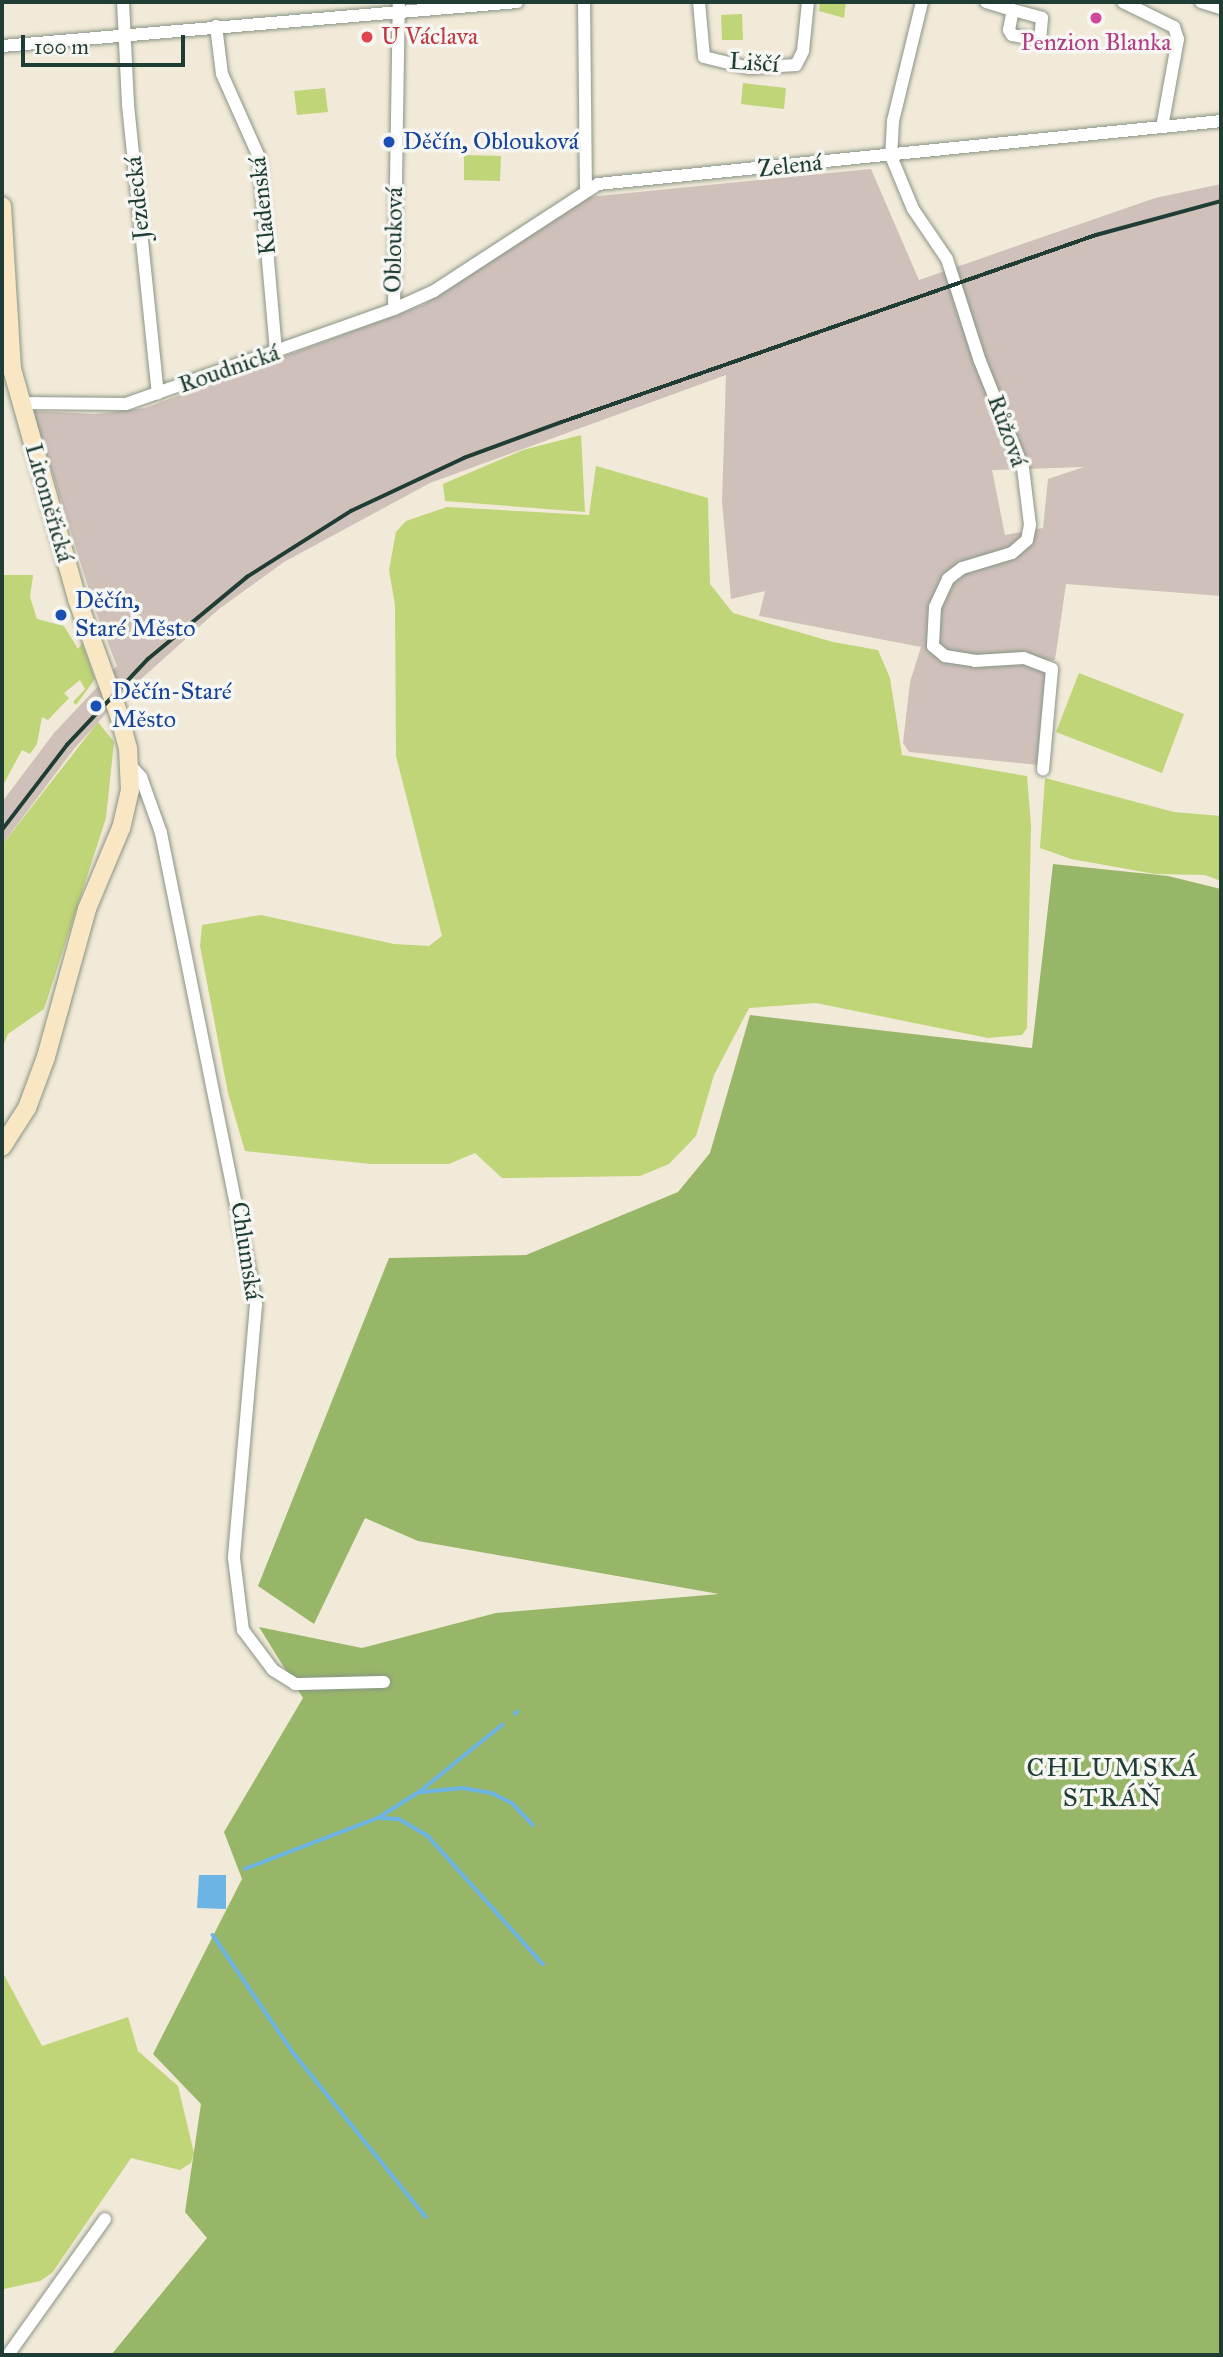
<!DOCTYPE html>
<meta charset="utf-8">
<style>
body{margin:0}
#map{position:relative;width:1223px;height:2357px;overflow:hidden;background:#f2ead8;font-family:"IM FELL Great Primer",serif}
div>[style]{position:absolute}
.industrial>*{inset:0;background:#cfc1ba}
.green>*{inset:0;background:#c0d478}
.forest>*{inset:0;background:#98b668}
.water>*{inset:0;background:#6cb4e4}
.stream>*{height:3.5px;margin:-1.75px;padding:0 1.75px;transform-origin:1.75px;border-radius:1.75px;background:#6cb4e4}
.roads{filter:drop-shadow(0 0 2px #889486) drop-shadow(0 0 2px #889486)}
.minor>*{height:12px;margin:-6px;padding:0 6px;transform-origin:6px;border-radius:6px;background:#fff}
.secondary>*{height:18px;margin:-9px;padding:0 9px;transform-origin:9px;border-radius:9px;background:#f9e7c3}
.rail>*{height:3.5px;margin:-1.75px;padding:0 1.75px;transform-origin:1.75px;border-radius:1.75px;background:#1f3d34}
.dots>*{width:19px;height:19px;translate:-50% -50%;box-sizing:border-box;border:4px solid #f6f6f2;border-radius:50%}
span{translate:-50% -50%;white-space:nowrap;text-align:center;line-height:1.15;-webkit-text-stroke:7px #f6f6f2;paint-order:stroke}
.health-label{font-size:24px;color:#be3a42}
.left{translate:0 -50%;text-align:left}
.hotel-label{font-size:24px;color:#b23c85}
.street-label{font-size:24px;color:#1f3d34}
.transit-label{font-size:24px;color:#164399}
.neighbourhood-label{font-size:26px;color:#1f3d34;letter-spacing:2px}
.frame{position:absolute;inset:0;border:4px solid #1f3d34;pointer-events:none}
.scale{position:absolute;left:21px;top:35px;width:164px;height:32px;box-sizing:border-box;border:4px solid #1f3d34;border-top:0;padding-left:9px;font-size:21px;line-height:24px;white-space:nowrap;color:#1f3d34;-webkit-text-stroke:5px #f6f6f2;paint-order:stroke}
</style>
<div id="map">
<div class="industrial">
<div style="clip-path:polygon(evenodd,871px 169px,919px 280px,1155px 198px,1221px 184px,1221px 596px,1066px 584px,1055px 660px,1048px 660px,1039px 765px,909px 752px,903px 743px,910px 682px,921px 647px,759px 616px,765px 591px,731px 599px,722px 502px,726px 375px,430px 483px,284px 562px,219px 609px,120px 698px,74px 749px,2px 845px,2px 802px,54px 733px,117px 666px,96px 612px,33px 411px,95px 414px,145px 408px,423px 305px,589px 197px,871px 169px,1084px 467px,1048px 479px,1043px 528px,1005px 535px,992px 470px,1084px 467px)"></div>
</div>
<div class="green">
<div style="clip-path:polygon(820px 2px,846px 2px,844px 18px,819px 11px)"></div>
<div style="clip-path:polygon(742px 14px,743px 40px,722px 40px,721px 15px)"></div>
<div style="clip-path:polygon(743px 83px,786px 88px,784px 109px,741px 104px)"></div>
<div style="clip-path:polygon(325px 88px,328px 112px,297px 115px,294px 91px)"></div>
<div style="clip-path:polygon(464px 155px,501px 156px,500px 181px,464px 180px)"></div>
<div style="clip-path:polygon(581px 435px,585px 512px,445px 501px,443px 484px,523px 450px)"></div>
<div style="clip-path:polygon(596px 466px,708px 498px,710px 584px,733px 613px,833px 642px,878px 650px,890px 678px,902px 755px,1027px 776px,1031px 825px,1027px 1028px,1022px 1035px,988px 1038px,816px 1003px,749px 1008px,714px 1075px,696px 1136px,669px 1164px,640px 1176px,502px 1178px,475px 1153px,449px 1164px,371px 1164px,245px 1151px,228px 1093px,200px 946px,202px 925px,261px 915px,394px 944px,429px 946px,442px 936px,396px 756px,395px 605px,389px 570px,396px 532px,406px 521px,447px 507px,589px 515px)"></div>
<div style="clip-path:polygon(2px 575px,33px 575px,30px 597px,37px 619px,64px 626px,78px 649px,82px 643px,95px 679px,76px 705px,73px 702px,85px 689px,80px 680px,64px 693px,69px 698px,48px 720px,42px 717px,37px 744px,30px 754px,22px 750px,2px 787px)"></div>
<div style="clip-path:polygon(1079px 673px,1184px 714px,1162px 773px,1056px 732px)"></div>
<div style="clip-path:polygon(98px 722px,114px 742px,106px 818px,44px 1009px,8px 1034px,2px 1048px,2px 845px)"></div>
<div style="clip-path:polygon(1045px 778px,1174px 812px,1221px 816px,1221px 881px,1205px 875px,1155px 874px,1071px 859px,1040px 848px)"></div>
<div style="clip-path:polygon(2px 1971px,42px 2046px,128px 2017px,138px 2051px,178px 2086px,194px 2153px,191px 2163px,180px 2170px,131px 2158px,52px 2273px,40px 2281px,4px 2289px)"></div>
</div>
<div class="forest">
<div style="clip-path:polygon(1053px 864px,1168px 876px,1221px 889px,1221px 2355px,111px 2355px,207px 2238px,185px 2212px,201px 2104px,153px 2054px,242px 1879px,224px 1832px,303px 1698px,259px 1627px,362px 1648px,496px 1613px,719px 1594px,418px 1541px,365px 1518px,314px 1624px,258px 1586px,389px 1258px,526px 1255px,678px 1192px,710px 1153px,750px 1015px,1032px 1048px)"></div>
</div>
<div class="water">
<div style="clip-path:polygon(199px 1875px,226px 1875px,226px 1909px,197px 1908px)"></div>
</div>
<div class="stream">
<div style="left:515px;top:1714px;width:3px;rotate:-45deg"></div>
<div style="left:422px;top:1792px;width:41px;rotate:-5.6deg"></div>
<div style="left:463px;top:1788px;width:29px;rotate:10deg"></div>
<div style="left:492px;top:1793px;width:22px;rotate:27deg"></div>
<div style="left:512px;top:1803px;width:30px;rotate:46deg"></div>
<div style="left:379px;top:1818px;width:20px;rotate:3deg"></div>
<div style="left:399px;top:1819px;width:34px;rotate:30deg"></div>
<div style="left:428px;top:1836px;width:172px;rotate:48.1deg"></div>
<div style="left:245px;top:1869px;width:142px;rotate:-21deg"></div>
<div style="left:378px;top:1818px;width:49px;rotate:-32.4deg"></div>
<div style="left:419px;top:1792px;width:107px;rotate:-38.9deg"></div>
<div style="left:213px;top:1935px;width:140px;rotate:55.7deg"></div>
<div style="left:292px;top:2051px;width:213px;rotate:51.1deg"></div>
</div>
<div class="roads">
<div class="minor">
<div style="left:123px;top:2px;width:103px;rotate:87.2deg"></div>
<div style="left:128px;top:105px;width:290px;rotate:84.1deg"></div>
<div style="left:584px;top:2px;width:186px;rotate:89.4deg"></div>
<div style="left:699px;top:2px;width:55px;rotate:84.8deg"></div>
<div style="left:704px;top:57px;width:46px;rotate:13.7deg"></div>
<div style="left:749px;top:68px;width:47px;rotate:-3.7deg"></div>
<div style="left:796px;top:65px;width:16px;rotate:-63deg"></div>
<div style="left:803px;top:51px;width:49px;rotate:-84.2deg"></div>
<div style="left:922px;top:2px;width:122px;rotate:103.7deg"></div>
<div style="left:893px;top:121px;width:35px;rotate:93deg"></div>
<div style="left:891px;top:156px;width:57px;rotate:67.5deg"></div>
<div style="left:913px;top:209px;width:60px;rotate:55.8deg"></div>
<div style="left:947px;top:259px;width:107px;rotate:72.1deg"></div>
<div style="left:980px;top:361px;width:115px;rotate:68.1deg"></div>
<div style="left:1023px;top:468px;width:57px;rotate:83deg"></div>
<div style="left:1030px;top:525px;width:15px;rotate:101deg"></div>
<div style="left:1027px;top:540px;width:20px;rotate:139deg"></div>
<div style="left:1012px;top:553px;width:52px;rotate:163.3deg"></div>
<div style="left:962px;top:568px;width:18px;rotate:142deg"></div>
<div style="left:948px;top:579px;width:31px;rotate:115deg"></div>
<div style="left:935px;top:607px;width:39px;rotate:93deg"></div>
<div style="left:933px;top:646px;width:16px;rotate:40deg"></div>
<div style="left:945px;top:656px;width:30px;rotate:9deg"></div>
<div style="left:975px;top:661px;width:49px;rotate:-3.5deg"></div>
<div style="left:1024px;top:658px;width:30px;rotate:21deg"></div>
<div style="left:1052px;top:669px;width:101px;rotate:95.1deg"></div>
<div style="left:986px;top:2px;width:28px;rotate:17deg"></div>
<div style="left:1013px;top:10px;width:30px;rotate:15deg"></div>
<div style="left:1042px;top:18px;width:22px;rotate:95deg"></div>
<div style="left:1040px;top:40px;width:28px;rotate:-170deg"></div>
<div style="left:1012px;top:35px;width:6px;rotate:-121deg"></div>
<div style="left:1009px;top:30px;width:20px;rotate:-79deg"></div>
<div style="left:1123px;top:2px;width:57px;rotate:26.1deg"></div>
<div style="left:1174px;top:27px;width:13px;rotate:72deg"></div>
<div style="left:1178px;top:39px;width:89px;rotate:100.3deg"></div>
<div style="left:1201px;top:2px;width:21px;rotate:17deg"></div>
<div style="left:216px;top:26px;width:48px;rotate:82.9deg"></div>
<div style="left:222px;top:74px;width:91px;rotate:66deg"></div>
<div style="left:259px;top:157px;width:197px;rotate:85deg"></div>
<div style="left:2px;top:46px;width:517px;rotate:-4.88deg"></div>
<div style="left:394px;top:309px;width:307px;rotate:-89.1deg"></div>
<div style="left:21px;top:403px;width:105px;rotate:0.5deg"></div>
<div style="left:126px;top:404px;width:284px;rotate:-19.5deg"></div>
<div style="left:394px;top:309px;width:44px;rotate:-24.2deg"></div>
<div style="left:434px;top:291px;width:196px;rotate:-33.1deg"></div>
<div style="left:598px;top:184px;width:626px;rotate:-5.77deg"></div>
<div style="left:129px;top:764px;width:18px;rotate:47deg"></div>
<div style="left:141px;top:777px;width:59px;rotate:70.3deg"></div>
<div style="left:161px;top:833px;width:481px;rotate:78.6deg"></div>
<div style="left:256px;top:1305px;width:254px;rotate:95deg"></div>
<div style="left:234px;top:1558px;width:73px;rotate:82.9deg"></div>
<div style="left:243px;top:1630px;width:50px;rotate:53.1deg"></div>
<div style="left:273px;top:1670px;width:26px;rotate:32deg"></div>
<div style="left:295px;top:1684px;width:89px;rotate:-1.3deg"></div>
<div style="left:8px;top:2355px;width:167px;rotate:-54.5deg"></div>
</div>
<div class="secondary">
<div style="left:2px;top:206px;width:163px;rotate:86.5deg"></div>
<div style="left:12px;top:369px;width:239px;rotate:74.2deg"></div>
<div style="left:77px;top:599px;width:123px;rotate:70.1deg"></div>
<div style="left:119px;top:715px;width:34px;rotate:75deg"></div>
<div style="left:128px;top:748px;width:42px;rotate:87.3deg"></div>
<div style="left:130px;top:790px;width:39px;rotate:103deg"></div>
<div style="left:121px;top:828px;width:88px;rotate:112.8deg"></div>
<div style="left:87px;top:909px;width:154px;rotate:105.5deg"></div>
<div style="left:46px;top:1057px;width:54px;rotate:110.4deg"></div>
<div style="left:27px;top:1108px;width:46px;rotate:122.7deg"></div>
</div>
</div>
<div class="rail">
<div style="left:2px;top:830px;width:107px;rotate:-52.6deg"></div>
<div style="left:67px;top:745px;width:118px;rotate:-46.7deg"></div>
<div style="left:148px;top:659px;width:129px;rotate:-39.6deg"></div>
<div style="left:247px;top:577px;width:123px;rotate:-32.4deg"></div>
<div style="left:351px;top:511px;width:125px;rotate:-25.1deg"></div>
<div style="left:464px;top:458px;width:104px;rotate:-20.2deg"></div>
<div style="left:562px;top:422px;width:566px;rotate:-19.3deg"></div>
<div style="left:1096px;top:235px;width:130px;rotate:-15.2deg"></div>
</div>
<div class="dots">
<div style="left:1096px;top:18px;background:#d1479c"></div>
<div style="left:367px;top:37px;background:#e0444e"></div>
<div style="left:389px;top:142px;background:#1a4fb4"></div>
<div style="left:61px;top:615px;background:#1a4fb4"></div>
<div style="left:96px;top:706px;background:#1a4fb4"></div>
</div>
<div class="health-label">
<span class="left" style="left:381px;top:37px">U Václava</span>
</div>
<div class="hotel-label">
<span style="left:1096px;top:43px">Penzion Blanka</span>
</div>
<div class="street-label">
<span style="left:754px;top:63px;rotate:4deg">Liščí</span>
<span style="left:790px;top:166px;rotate:-6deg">Zelená</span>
<span style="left:138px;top:198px;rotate:-96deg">Jezdecká</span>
<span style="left:263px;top:206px;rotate:-96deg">Kladenská</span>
<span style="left:394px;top:240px;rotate:-89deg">Oblouková</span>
<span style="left:229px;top:369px;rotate:-19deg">Roudnická</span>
<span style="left:1007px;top:431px;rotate:70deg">Růžová</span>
<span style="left:49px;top:503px;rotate:74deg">Litoměřická</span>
<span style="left:246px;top:1251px;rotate:81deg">Chlumská</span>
</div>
<div class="transit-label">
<span class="left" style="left:403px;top:142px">Děčín, Oblouková</span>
<span class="left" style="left:75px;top:615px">Děčín,<br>Staré Město</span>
<span class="left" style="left:112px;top:706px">Děčín-Staré<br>Město</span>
</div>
<div class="neighbourhood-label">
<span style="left:1113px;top:1783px">CHLUMSKÁ<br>STRÁŇ</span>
</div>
<div class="frame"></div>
<div class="scale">100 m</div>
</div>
